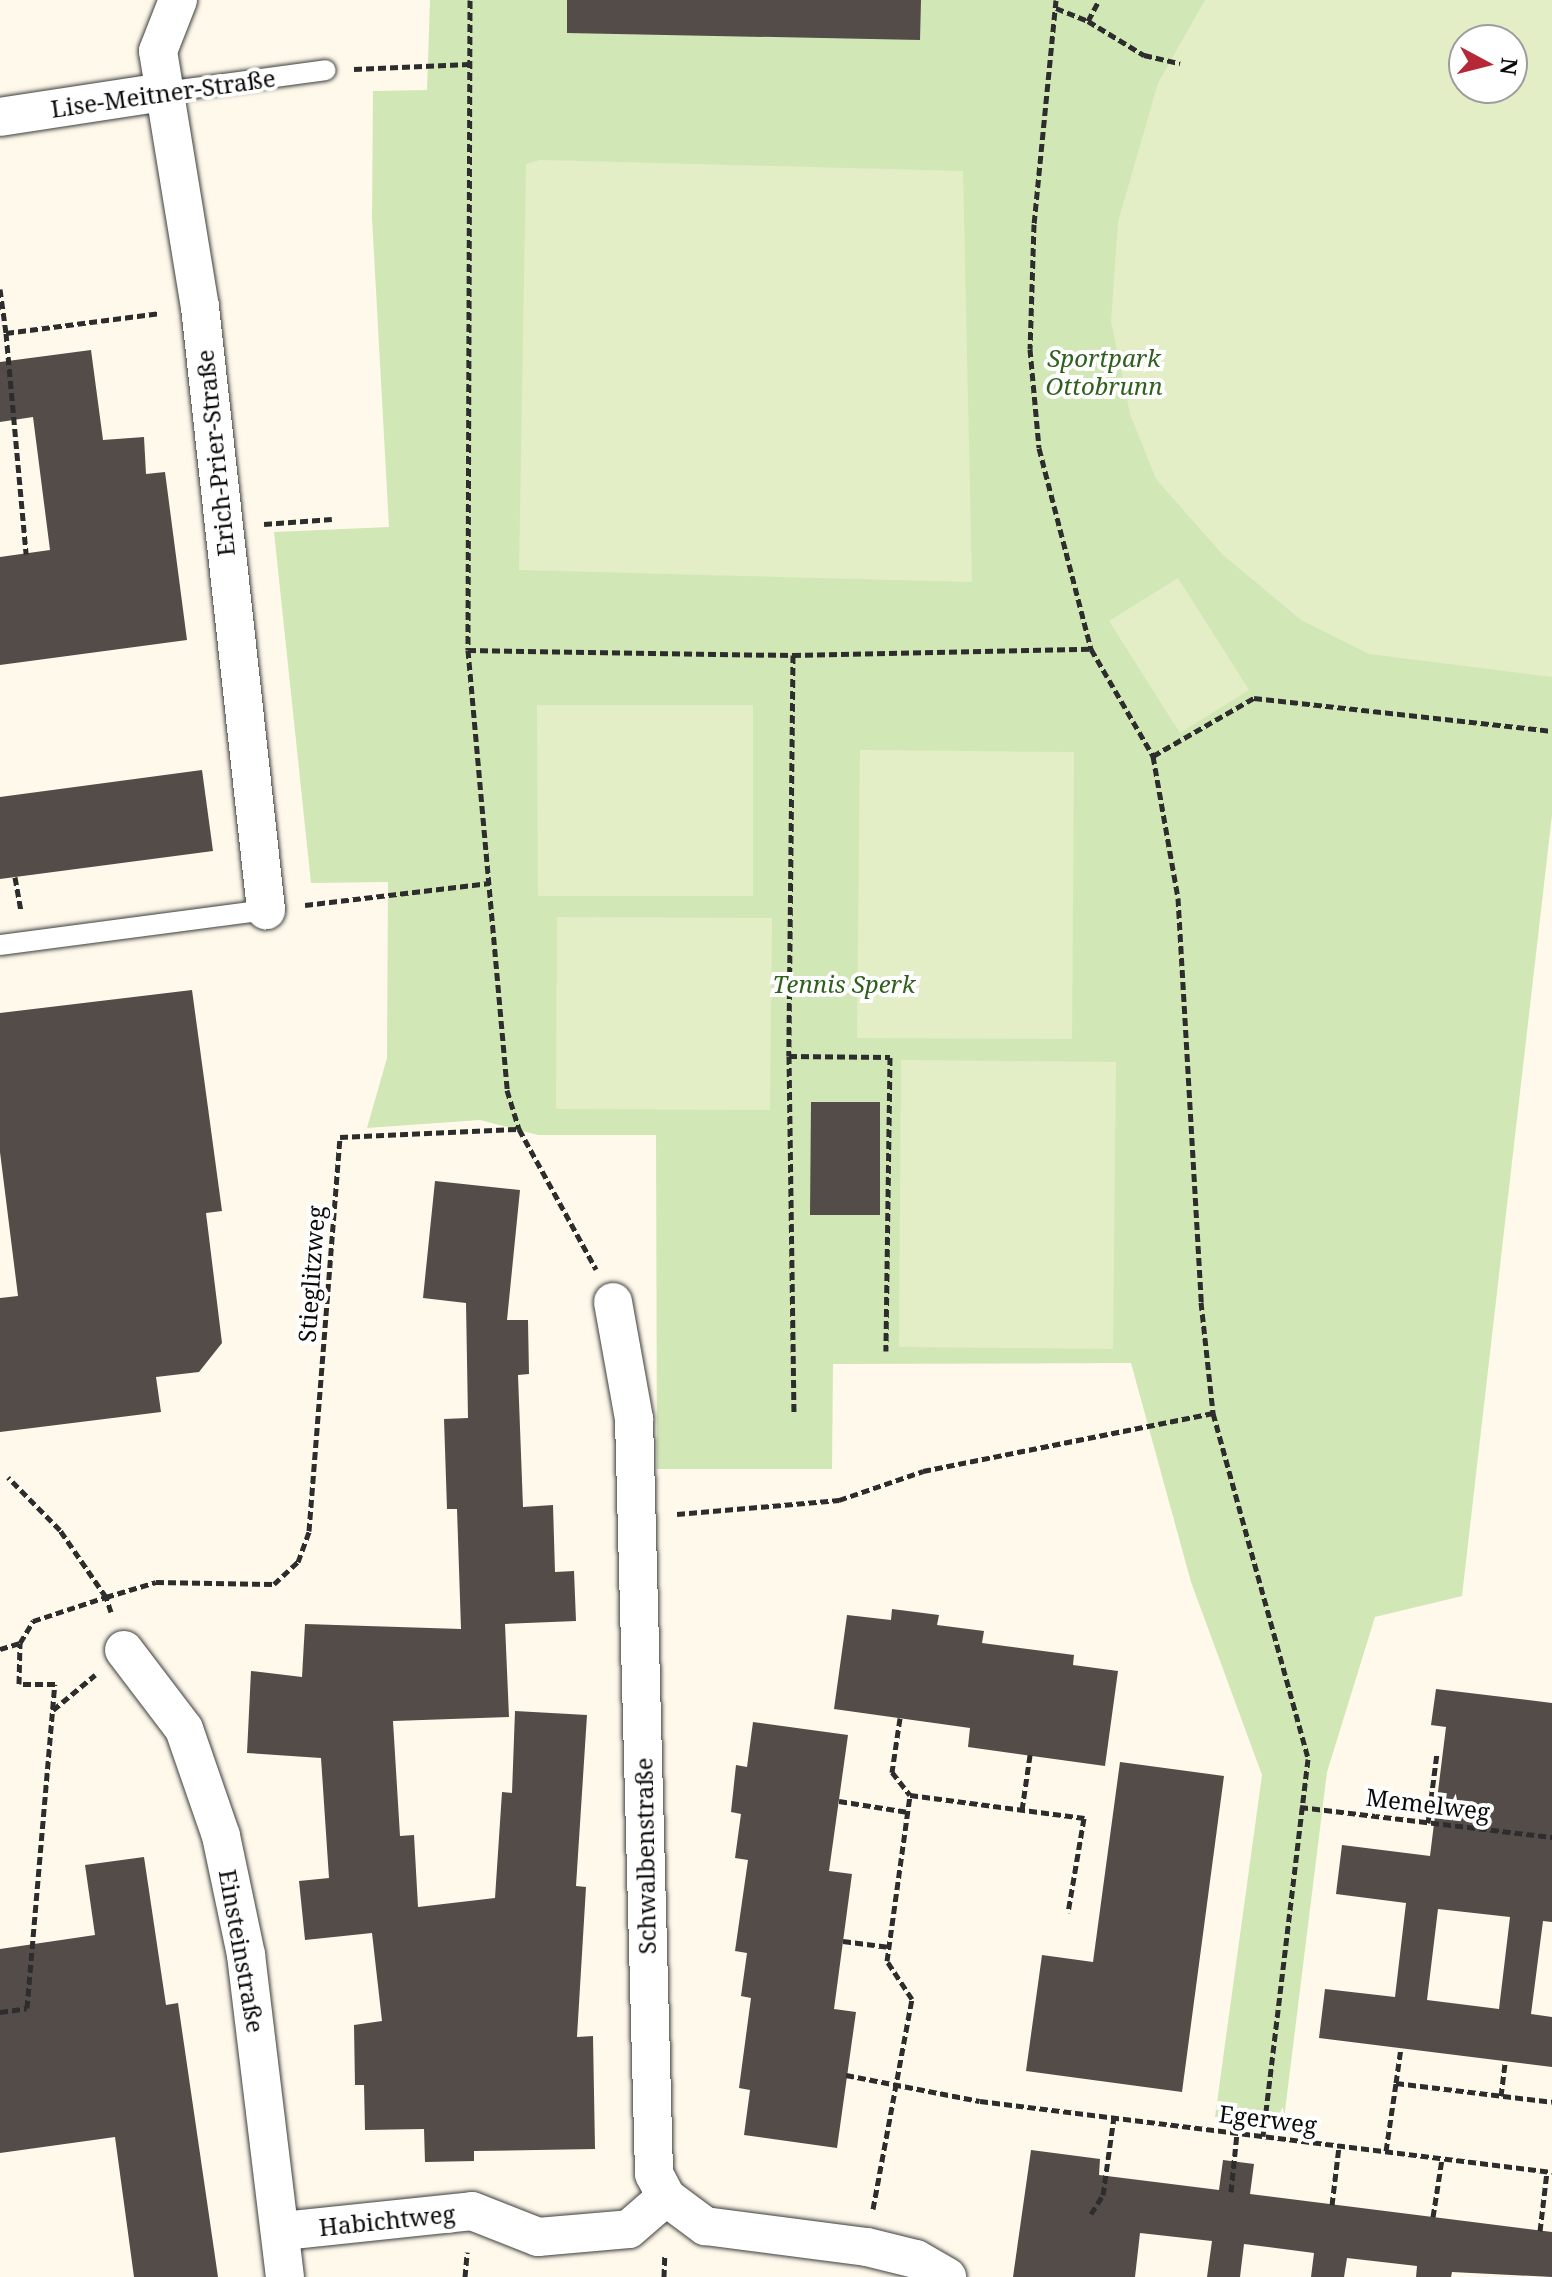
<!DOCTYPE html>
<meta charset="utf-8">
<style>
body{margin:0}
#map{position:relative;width:1552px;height:2277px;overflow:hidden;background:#fef9ea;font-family:"Noto Serif",serif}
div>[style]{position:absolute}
.green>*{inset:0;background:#d2e7b6}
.pitch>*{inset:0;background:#e3eec7}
.building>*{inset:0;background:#534c48}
.path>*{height:5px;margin-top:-2.5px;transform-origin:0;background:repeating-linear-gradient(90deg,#2d2d2d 0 8px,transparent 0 12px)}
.roads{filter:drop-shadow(0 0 2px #3e3e3e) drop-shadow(0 0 2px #3e3e3e)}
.lane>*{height:20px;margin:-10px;padding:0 10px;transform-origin:10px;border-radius:10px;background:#fff}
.street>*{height:38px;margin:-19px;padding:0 19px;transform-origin:19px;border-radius:19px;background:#fff}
span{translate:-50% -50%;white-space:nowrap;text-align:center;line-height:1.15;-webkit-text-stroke:8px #fff;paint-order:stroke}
.street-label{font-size:24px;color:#0b0b0b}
.park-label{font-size:24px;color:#30601e;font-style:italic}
.north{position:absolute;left:1448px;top:24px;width:80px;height:80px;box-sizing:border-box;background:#fff;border:2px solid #9d9d9d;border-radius:50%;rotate:97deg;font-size:22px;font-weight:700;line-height:32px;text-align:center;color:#0b0b0b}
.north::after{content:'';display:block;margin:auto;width:28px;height:36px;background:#b62838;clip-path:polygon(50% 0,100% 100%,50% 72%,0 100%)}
</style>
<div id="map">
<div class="green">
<div style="clip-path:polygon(evenodd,430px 0,1552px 0,1552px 815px,1462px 1596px,1375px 1617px,1327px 1772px,1283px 2127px,1215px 2117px,1262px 1775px,1191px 1582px,1131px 1363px,833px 1364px,832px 1469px,657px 1469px,656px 1135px,538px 1135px,480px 1120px,367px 1128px,387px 1058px,388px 882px,311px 883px,274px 532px,389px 527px,372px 218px,373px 91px,427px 90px,430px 0,1464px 40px,1512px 40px,1512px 88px,1464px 88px,1464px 40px)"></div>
</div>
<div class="pitch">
<div style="clip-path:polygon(evenodd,1205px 0,1552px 0,1552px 677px,1369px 654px,1301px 620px,1223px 555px,1156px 479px,1130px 414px,1111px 321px,1118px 222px,1158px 83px,1205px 0,1464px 40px,1512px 40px,1512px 88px,1464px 88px,1464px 40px)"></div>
<div style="clip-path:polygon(540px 160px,963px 171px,972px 582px,519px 570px,526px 164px)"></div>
<div style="clip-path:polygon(1178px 578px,1249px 690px,1180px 733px,1109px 621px)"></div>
<div style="clip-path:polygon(537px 705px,753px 705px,753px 896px,538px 896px)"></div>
<div style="clip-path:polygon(860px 750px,1074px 752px,1072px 1039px,857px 1038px)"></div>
<div style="clip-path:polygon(557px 917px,772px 918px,770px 1110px,556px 1109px)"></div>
<div style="clip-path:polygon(901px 1060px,1116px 1062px,1113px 1349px,899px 1347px)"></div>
</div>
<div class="building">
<div style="clip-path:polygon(567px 0,921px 0,920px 40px,567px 33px)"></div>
<div style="clip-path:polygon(91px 350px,103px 440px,144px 437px,146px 474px,165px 472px,187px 640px,0 665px,0 557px,50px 550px,33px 417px,0 422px,0 362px)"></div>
<div style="clip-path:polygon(202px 770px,213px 851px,0 879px,0 797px)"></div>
<div style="clip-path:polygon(192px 990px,222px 1211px,206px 1213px,222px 1343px,199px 1372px,156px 1377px,161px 1412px,0 1432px,0 1298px,18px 1296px,0 1152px,0 1013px)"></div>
<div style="clip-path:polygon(811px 1102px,880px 1102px,880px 1215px,810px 1215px)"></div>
<div style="clip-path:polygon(435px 1181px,520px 1190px,507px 1320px,528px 1320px,529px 1374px,518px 1375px,523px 1507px,553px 1505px,555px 1572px,574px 1571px,576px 1621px,505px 1624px,509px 1717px,393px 1721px,400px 1836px,414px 1835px,418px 1907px,495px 1898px,502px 1792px,512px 1793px,515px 1711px,587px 1715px,576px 1886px,586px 1887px,577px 2037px,593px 2036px,595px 2149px,474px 2151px,474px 2161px,425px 2162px,424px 2129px,365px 2130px,364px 2085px,355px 2085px,354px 2025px,382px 2021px,372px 1933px,305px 1940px,299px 1881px,329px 1878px,321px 1758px,247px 1753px,251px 1671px,302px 1677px,305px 1624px,461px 1629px,457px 1509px,447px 1509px,444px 1419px,468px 1418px,466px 1303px,423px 1298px)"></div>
<div style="clip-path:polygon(892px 1609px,939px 1615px,937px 1625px,984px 1631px,982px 1643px,1074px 1655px,1073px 1665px,1118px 1671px,1105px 1766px,968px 1747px,970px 1728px,834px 1709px,847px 1615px,891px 1620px)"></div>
<div style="clip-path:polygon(evenodd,1436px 1689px,1552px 1703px,1552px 1922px,1543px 1921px,1531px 2014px,1552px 2017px,1552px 2067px,1319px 2038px,1325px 1989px,1395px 1997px,1406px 1903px,1336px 1894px,1342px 1845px,1430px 1856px,1446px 1727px,1431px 1725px,1436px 1689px,1438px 1909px,1510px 1917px,1499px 2009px,1427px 2000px,1438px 1909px)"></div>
<div style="clip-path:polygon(753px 1722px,848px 1735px,829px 1871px,852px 1874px,834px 2009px,856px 2012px,837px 2148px,744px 2135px,750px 2090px,739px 2088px,751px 1998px,741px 1996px,747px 1953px,735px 1951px,748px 1860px,735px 1858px,741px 1814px,731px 1812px,736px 1765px,747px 1767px)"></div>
<div style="clip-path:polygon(1120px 1762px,1224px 1776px,1182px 2092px,1026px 2071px,1042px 1955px,1093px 1962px)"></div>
<div style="clip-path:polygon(144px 1857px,166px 2005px,178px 2003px,218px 2277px,134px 2277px,115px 2137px,0 2153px,0 1949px,95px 1935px,85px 1865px)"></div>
<div style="clip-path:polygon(1031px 2150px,1100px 2159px,1099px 2175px,1219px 2190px,1223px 2160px,1254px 2164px,1250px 2194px,1552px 2232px,1552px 2277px,1452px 2272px,1451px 2277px,1416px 2277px,1417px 2266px,1347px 2258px,1344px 2277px,1311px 2277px,1314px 2253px,1244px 2244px,1240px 2277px,1207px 2277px,1212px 2241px,1140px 2233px,1135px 2277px,1013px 2277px)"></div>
</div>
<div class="path">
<div style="left:470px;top:0;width:650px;rotate:90.18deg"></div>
<div style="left:468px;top:650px;width:442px;rotate:84.9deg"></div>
<div style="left:507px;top:1090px;width:41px;rotate:72.9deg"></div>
<div style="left:1056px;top:0;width:225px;rotate:95.6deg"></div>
<div style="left:1034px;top:224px;width:125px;rotate:91.8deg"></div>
<div style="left:1030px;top:349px;width:99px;rotate:84.8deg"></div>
<div style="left:1039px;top:448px;width:208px;rotate:75.5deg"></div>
<div style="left:1091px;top:649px;width:124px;rotate:59.9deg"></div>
<div style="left:1153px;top:756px;width:144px;rotate:80deg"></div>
<div style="left:1178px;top:898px;width:405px;rotate:86.7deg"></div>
<div style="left:1201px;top:1302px;width:112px;rotate:83.8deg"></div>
<div style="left:1213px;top:1413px;width:359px;rotate:74.6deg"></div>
<div style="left:1308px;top:1759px;width:380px;rotate:96.8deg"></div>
<div style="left:1056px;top:8px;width:35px;rotate:22deg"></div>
<div style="left:1088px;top:21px;width:24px;rotate:-62deg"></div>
<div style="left:1088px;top:21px;width:66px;rotate:31.3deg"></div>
<div style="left:1144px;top:55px;width:37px;rotate:13deg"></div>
<div style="left:354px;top:69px;width:115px;rotate:-2.5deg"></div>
<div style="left:0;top:289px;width:44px;rotate:82.2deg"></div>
<div style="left:6px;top:333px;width:154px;rotate:-7.4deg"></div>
<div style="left:6px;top:333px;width:222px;rotate:84.8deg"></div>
<div style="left:264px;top:524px;width:68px;rotate:-4.2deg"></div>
<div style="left:468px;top:650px;width:325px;rotate:0.9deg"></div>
<div style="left:793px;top:655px;width:298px;rotate:-1.2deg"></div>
<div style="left:793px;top:655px;width:401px;rotate:90.6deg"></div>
<div style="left:789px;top:1056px;width:359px;rotate:89.2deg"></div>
<div style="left:1153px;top:756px;width:116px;rotate:-29.9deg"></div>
<div style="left:1254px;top:698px;width:300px;rotate:6.3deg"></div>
<div style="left:15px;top:877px;width:35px;rotate:80deg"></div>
<div style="left:305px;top:905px;width:186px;rotate:-6.8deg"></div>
<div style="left:789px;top:1056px;width:101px;rotate:0.6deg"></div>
<div style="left:890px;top:1057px;width:294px;rotate:90.8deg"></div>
<div style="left:677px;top:1514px;width:163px;rotate:-4.9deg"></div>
<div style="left:839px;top:1500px;width:89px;rotate:-19deg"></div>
<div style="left:923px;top:1471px;width:296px;rotate:-11.3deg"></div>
<div style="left:111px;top:1612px;width:16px;rotate:-108deg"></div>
<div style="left:106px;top:1597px;width:52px;rotate:-16.7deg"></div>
<div style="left:156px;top:1582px;width:118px;rotate:1deg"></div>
<div style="left:274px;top:1584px;width:33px;rotate:-43deg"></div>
<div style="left:298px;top:1562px;width:33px;rotate:-70deg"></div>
<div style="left:309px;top:1531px;width:395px;rotate:-85.5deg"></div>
<div style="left:340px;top:1137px;width:179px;rotate:-2.6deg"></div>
<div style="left:519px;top:1129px;width:160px;rotate:61.2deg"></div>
<div style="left:0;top:1649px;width:21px;rotate:-17deg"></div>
<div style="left:20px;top:1643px;width:26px;rotate:-59deg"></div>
<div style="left:33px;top:1621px;width:77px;rotate:-18.2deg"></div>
<div style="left:106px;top:1597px;width:81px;rotate:-124.5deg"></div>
<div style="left:60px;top:1530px;width:74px;rotate:-134.5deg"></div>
<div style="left:53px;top:1710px;width:55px;rotate:-39.8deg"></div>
<div style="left:900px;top:1718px;width:55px;rotate:98.4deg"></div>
<div style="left:892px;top:1772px;width:29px;rotate:52deg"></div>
<div style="left:839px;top:1801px;width:70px;rotate:9.1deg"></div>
<div style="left:1300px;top:1807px;width:254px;rotate:6.8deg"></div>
<div style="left:1022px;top:1810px;width:56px;rotate:-81.7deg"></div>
<div style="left:1428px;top:1823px;width:71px;rotate:-82.7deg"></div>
<div style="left:843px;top:1941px;width:47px;rotate:7.3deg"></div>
<div style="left:0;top:2012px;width:27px;rotate:-8deg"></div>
<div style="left:27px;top:2008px;width:325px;rotate:-85.1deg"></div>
<div style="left:55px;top:1684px;width:36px;rotate:180deg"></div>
<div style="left:19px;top:1684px;width:41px;rotate:-88.6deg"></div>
<div style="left:846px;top:2075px;width:136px;rotate:11deg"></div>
<div style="left:980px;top:2101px;width:576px;rotate:7.08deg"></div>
<div style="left:1396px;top:2083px;width:35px;rotate:-82deg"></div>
<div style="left:1501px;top:2096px;width:35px;rotate:-83deg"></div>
<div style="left:1386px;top:2151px;width:69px;rotate:-81.6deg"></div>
<div style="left:1396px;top:2083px;width:157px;rotate:6.9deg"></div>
<div style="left:1231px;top:2192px;width:59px;rotate:-84.2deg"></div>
<div style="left:1332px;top:2205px;width:59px;rotate:-83.2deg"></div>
<div style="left:873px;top:2209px;width:214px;rotate:-79.5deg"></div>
<div style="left:912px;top:1999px;width:45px;rotate:-123.3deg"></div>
<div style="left:887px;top:1961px;width:168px;rotate:-82.1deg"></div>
<div style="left:910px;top:1795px;width:176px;rotate:7.5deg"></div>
<div style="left:1084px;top:1818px;width:96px;rotate:99.6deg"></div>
<div style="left:1091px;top:2214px;width:22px;rotate:-58deg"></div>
<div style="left:1103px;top:2195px;width:79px;rotate:-82deg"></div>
<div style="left:1433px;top:2217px;width:59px;rotate:-81.2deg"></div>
<div style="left:1540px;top:2231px;width:60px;rotate:-83.3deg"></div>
<div style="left:465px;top:2277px;width:25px;rotate:-85deg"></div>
<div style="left:664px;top:2277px;width:23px;rotate:-88deg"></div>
</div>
<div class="roads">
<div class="lane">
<div style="left:164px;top:92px;width:163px;rotate:-7.7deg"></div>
<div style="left:0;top:945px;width:268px;rotate:-7.5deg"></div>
</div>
<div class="street">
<div style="left:178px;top:0;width:55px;rotate:111.4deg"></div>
<div style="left:158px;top:51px;width:259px;rotate:80.7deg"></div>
<div style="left:200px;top:307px;width:607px;rotate:83.75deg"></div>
<div style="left:0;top:117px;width:166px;rotate:-8.7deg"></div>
<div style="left:613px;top:1302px;width:119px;rotate:79.8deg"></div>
<div style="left:634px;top:1419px;width:755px;rotate:88.48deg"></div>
<div style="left:654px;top:2174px;width:26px;rotate:62deg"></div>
<div style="left:666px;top:2197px;width:49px;rotate:36.6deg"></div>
<div style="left:705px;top:2226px;width:163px;rotate:7.4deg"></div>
<div style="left:867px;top:2247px;width:50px;rotate:13.8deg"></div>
<div style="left:916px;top:2259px;width:36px;rotate:30deg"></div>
<div style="left:124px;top:1650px;width:99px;rotate:52.8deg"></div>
<div style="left:184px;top:1729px;width:113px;rotate:70.9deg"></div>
<div style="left:221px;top:1836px;width:122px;rotate:78.1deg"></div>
<div style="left:246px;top:1955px;width:324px;rotate:83.1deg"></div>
<div style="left:283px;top:2231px;width:190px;rotate:-6deg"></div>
<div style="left:472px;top:2211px;width:71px;rotate:21.5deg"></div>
<div style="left:538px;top:2237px;width:91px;rotate:-5deg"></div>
<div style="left:629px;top:2229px;width:49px;rotate:-40.9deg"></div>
</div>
</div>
<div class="street-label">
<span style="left:163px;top:93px;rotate:-8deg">Lise-Meitner-Straße</span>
<span style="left:215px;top:453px;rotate:-96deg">Erich-Prier-Straße</span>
<span style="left:311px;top:1274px;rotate:-86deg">Stieglitzweg</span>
<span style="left:1428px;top:1804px;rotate:7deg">Memelweg</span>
<span style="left:645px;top:1856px;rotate:-91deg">Schwalbenstraße</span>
<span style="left:242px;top:1951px;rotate:80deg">Einsteinstraße</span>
<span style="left:1268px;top:2119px;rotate:7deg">Egerweg</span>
<span style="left:387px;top:2220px;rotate:-6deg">Habichtweg</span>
</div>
<div class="park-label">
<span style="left:1104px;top:372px">Sportpark<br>Ottobrunn</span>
<span style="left:844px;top:984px">Tennis Sperk</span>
</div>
<div class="north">N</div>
</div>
